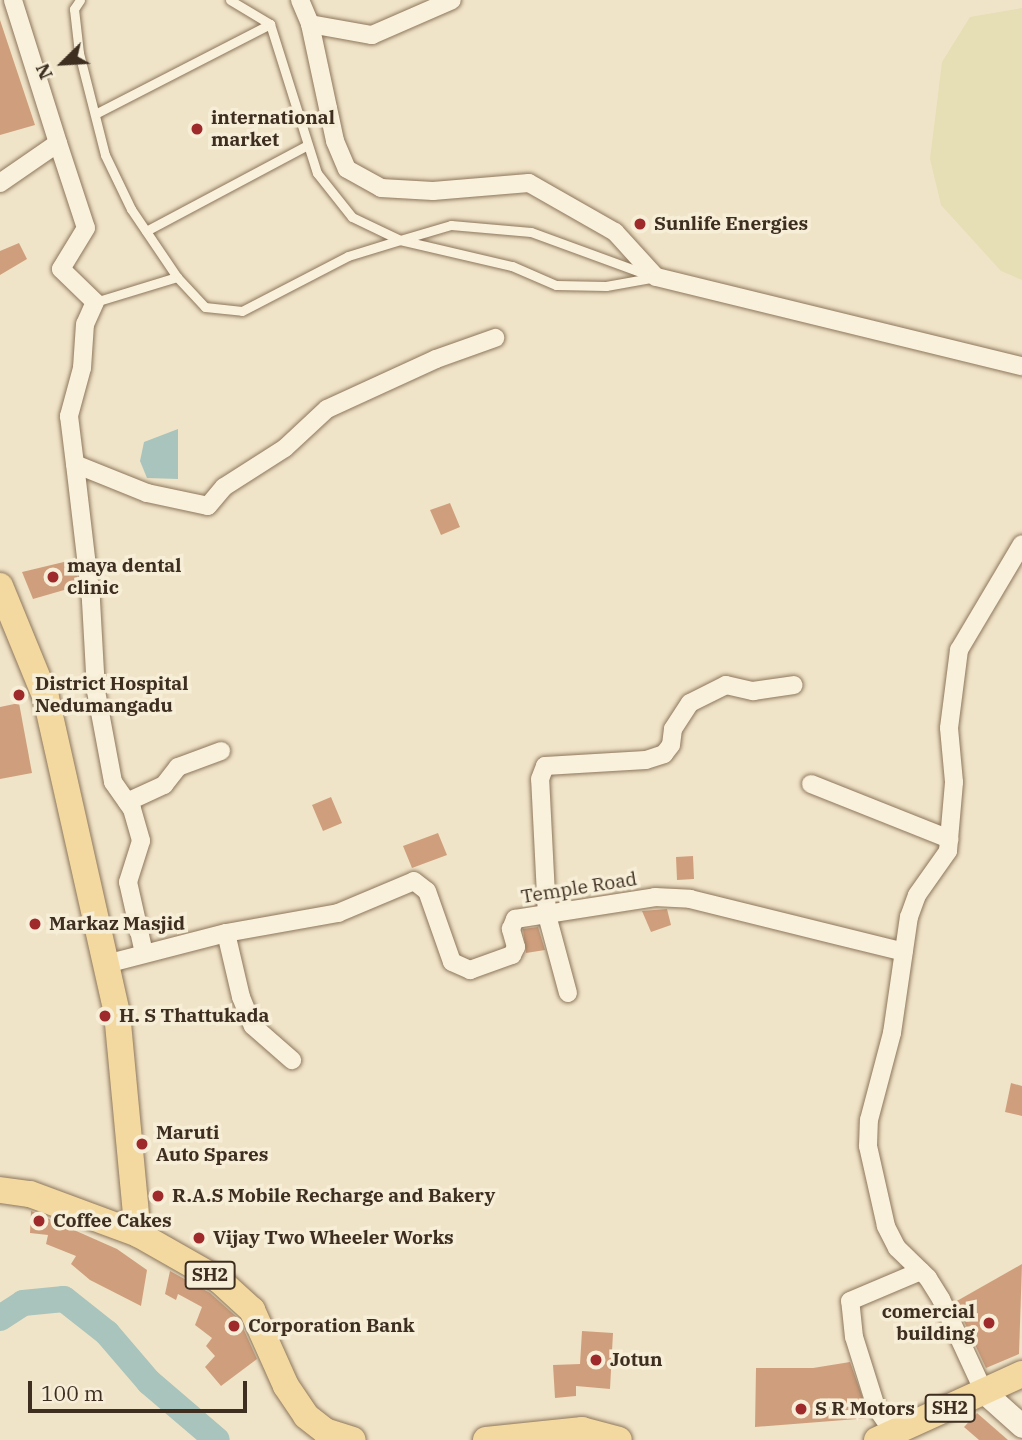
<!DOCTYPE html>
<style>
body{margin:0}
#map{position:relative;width:1022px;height:1440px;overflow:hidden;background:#f0e4c8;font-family:"IBM Plex Serif",serif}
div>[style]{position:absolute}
.farmland>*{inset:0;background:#e6deb5}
.water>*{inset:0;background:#a9c4bc}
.river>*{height:26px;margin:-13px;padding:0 13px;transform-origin:13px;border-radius:13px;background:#a9c4bc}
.building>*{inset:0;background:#cf9f7d}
.roads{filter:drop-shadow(0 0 2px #8d765c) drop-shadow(0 0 2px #8d765c)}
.service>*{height:9px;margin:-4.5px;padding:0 4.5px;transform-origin:4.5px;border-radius:4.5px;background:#faf1dc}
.minor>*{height:18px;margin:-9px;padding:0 9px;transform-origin:9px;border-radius:9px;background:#faf1dc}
.secondary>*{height:23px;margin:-11.5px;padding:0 11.5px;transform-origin:11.5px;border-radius:11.5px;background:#faf1dc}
.primary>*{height:26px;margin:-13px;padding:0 13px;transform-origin:13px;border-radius:13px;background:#f3d9a0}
.dots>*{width:19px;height:19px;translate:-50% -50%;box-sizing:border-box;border:4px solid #f7eed8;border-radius:50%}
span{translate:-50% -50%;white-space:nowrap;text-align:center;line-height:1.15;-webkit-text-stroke:7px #f7eed8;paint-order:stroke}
.shield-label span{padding:2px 5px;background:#f7eed8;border:2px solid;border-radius:5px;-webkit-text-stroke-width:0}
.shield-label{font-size:18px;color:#3d2e20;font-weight:700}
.poi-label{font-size:19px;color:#3d2e20;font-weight:700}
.left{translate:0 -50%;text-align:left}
.right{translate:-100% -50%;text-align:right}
.street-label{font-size:19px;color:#3d2e20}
.north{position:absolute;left:28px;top:28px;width:70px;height:70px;-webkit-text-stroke:5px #f7eed8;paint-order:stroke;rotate:246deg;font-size:19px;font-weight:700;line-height:28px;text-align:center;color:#3d2e20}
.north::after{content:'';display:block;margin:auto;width:24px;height:32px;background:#3d2e20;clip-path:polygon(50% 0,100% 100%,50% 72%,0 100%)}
.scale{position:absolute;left:28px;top:1381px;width:219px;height:32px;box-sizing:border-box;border:4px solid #3d2e20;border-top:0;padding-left:9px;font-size:21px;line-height:24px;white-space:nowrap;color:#3d2e20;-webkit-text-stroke:5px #f7eed8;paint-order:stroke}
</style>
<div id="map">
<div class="farmland">
<div style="clip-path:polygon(1022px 8px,1022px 280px,1001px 271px,941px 205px,930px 159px,942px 62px,970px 17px)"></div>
</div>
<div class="water">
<div style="clip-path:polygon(178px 429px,178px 479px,147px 478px,140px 461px,144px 442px)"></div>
</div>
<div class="river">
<div style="left:0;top:1318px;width:27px;rotate:-33deg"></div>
<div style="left:23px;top:1303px;width:41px;rotate:-5.6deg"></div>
<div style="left:64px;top:1299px;width:55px;rotate:38.3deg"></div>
<div style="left:107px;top:1333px;width:65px;rotate:49.4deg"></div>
<div style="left:149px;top:1382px;width:89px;rotate:40.5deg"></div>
</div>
<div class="building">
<div style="clip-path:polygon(0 20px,35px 125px,0 135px)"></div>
<div style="clip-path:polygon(19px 243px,27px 259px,0 275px,0 251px)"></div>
<div style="clip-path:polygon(450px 503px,460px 527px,441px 535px,430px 510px)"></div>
<div style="clip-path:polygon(68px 561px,76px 570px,78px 586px,33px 599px,22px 572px)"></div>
<div style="clip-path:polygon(19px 703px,32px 773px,0 779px,0 707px)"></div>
<div style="clip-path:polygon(331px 797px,342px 823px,323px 831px,312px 805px)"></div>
<div style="clip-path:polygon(438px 833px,447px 855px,412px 868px,403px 846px)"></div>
<div style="clip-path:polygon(693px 856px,694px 879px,677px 880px,676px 857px)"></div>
<div style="clip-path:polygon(667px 909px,671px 925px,651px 932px,642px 911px)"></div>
<div style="clip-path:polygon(538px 927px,545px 950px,526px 953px,523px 929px)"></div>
<div style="clip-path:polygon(1011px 1083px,1022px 1086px,1022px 1116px,1005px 1112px)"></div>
<div style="clip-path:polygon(31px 1211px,117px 1249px,147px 1270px,141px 1306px,90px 1280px,71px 1264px,76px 1256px,46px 1244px,48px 1235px,30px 1233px)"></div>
<div style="clip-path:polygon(1022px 1264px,1019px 1354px,986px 1368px,955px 1302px)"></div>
<div style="clip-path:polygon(170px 1271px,210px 1293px,239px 1319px,257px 1359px,221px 1386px,205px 1367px,215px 1356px,206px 1346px,212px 1338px,195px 1325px,202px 1307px,178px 1294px,176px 1300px,165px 1294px)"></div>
<div style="clip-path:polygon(582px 1331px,613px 1333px,610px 1389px,576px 1386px,576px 1396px,555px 1398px,553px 1365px,580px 1364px)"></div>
<div style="clip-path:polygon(850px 1362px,870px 1418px,755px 1427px,756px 1368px,813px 1368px)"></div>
<div style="clip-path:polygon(977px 1413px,1008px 1440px,979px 1440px,964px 1427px)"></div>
</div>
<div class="roads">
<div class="service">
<div style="left:80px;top:0;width:11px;rotate:124deg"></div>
<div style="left:74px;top:9px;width:44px;rotate:83.5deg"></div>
<div style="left:79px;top:53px;width:105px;rotate:75.7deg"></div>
<div style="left:105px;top:155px;width:60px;rotate:64.3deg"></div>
<div style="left:131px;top:209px;width:82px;rotate:55.9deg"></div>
<div style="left:230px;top:0;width:47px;rotate:31deg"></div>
<div style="left:270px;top:24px;width:156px;rotate:72.5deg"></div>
<div style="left:317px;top:173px;width:56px;rotate:51.5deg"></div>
<div style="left:352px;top:217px;width:53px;rotate:25.6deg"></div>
<div style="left:400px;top:240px;width:53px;rotate:-16.4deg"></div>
<div style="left:451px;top:225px;width:80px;rotate:5deg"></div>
<div style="left:531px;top:232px;width:128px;rotate:20.1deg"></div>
<div style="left:95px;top:114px;width:197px;rotate:-27.2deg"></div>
<div style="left:146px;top:231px;width:183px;rotate:-28deg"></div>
<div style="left:95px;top:302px;width:86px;rotate:-17deg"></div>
<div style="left:177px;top:277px;width:41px;rotate:47deg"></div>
<div style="left:205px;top:307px;width:37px;rotate:6deg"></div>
<div style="left:242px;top:311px;width:119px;rotate:-27.4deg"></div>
<div style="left:348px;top:256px;width:54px;rotate:-17.1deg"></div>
<div style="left:400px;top:240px;width:115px;rotate:13.1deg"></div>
<div style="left:512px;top:266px;width:48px;rotate:23.4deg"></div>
<div style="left:556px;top:285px;width:50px;rotate:1.1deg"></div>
<div style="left:606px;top:286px;width:51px;rotate:-10.2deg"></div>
</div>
<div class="minor">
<div style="left:300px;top:0;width:26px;rotate:67deg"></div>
<div style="left:310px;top:24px;width:120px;rotate:77.9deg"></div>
<div style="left:335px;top:141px;width:30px;rotate:67deg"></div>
<div style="left:347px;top:169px;width:39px;rotate:29deg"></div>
<div style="left:381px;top:188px;width:52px;rotate:3.3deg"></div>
<div style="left:433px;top:191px;width:96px;rotate:-4.8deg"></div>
<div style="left:529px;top:183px;width:99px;rotate:29.7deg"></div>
<div style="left:615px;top:232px;width:61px;rotate:47.7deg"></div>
<div style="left:656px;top:277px;width:377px;rotate:13.7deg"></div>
<div style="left:310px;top:24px;width:63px;rotate:10.1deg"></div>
<div style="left:372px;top:35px;width:87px;rotate:-23.6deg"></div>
<div style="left:58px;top:143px;width:89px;rotate:71.8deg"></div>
<div style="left:86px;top:228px;width:48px;rotate:121.4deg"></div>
<div style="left:61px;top:269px;width:47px;rotate:44.1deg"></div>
<div style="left:95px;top:302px;width:24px;rotate:114deg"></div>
<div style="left:85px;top:324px;width:44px;rotate:93.9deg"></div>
<div style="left:82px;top:368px;width:50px;rotate:105.2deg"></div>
<div style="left:69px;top:416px;width:48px;rotate:82.9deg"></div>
<div style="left:75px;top:464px;width:78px;rotate:21.9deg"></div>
<div style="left:147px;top:493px;width:62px;rotate:12deg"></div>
<div style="left:208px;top:506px;width:25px;rotate:-50deg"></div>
<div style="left:224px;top:487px;width:72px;rotate:-32.6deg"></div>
<div style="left:285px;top:448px;width:57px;rotate:-42.9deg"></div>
<div style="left:327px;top:409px;width:120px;rotate:-24.6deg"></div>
<div style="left:436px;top:359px;width:63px;rotate:-19.6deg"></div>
<div style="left:0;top:183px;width:70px;rotate:-34.6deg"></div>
<div style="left:58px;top:143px;width:150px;rotate:-107.5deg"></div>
<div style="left:75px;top:464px;width:138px;rotate:83.3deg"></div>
<div style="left:91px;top:601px;width:90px;rotate:86.8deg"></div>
<div style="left:96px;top:691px;width:93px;rotate:79.4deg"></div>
<div style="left:113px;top:782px;width:33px;rotate:55deg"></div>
<div style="left:132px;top:809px;width:33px;rotate:74deg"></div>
<div style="left:141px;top:841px;width:43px;rotate:107.6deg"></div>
<div style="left:128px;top:882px;width:73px;rotate:77.3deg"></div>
<div style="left:811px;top:784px;width:149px;rotate:21.7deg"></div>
<div style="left:127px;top:802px;width:41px;rotate:-24.7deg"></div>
<div style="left:164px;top:785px;width:23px;rotate:-52deg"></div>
<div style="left:178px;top:767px;width:46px;rotate:-20.4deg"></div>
<div style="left:226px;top:933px;width:66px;rotate:76.8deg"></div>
<div style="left:241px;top:997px;width:31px;rotate:68deg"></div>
<div style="left:253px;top:1026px;width:52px;rotate:41.1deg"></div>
<div style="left:106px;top:964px;width:124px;rotate:-14.5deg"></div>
<div style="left:226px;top:933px;width:114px;rotate:-10.1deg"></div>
<div style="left:338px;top:913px;width:82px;rotate:-22.8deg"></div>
<div style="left:414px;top:881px;width:16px;rotate:38deg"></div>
<div style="left:427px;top:891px;width:75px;rotate:70.6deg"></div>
<div style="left:452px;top:962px;width:20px;rotate:24deg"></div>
<div style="left:470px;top:970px;width:45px;rotate:-19.7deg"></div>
<div style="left:512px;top:955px;width:9px;rotate:-63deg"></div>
<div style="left:516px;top:947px;width:19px;rotate:-106deg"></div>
<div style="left:511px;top:929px;width:11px;rotate:-68deg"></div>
<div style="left:515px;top:919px;width:142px;rotate:-8.9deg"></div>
<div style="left:655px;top:897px;width:35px;rotate:3deg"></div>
<div style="left:690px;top:899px;width:220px;rotate:13.9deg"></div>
<div style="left:568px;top:993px;width:81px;rotate:-105.1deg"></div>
<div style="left:547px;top:915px;width:136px;rotate:-92.9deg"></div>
<div style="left:540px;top:779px;width:14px;rotate:-69deg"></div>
<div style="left:545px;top:766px;width:101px;rotate:-3.4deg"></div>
<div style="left:646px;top:760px;width:19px;rotate:-18deg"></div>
<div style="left:664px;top:754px;width:11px;rotate:-52deg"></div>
<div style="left:671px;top:745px;width:16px;rotate:-83deg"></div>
<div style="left:673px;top:729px;width:31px;rotate:-57deg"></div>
<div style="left:690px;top:703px;width:40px;rotate:-26.6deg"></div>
<div style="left:726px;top:685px;width:28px;rotate:13deg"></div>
<div style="left:753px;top:691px;width:41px;rotate:-8.3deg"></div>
<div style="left:984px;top:1392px;width:102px;rotate:-114.8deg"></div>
<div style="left:941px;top:1299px;width:25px;rotate:-122deg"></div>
<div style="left:928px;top:1278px;width:43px;rotate:-135.9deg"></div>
<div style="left:897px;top:1248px;width:25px;rotate:-117deg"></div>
<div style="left:886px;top:1226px;width:82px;rotate:-102.7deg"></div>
<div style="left:868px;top:1146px;width:26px;rotate:-88deg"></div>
<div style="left:869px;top:1120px;width:90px;rotate:-75.2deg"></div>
<div style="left:892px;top:1033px;width:117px;rotate:-81.7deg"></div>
<div style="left:909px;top:917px;width:23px;rotate:-70deg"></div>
<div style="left:917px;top:895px;width:54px;rotate:-54.8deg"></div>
<div style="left:948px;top:851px;width:69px;rotate:-85deg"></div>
<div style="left:954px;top:782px;width:54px;rotate:-95.3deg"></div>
<div style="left:949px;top:728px;width:79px;rotate:-82.7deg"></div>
<div style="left:959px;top:650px;width:123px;rotate:-59.3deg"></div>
<div style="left:894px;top:1433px;width:32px;rotate:-125deg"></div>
<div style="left:876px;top:1407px;width:73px;rotate:-107.4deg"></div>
<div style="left:854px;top:1337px;width:36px;rotate:-96deg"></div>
<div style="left:850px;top:1301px;width:77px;rotate:-22.9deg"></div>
</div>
<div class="secondary">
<div style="left:984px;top:1392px;width:51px;rotate:41.8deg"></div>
</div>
<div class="primary">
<div style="left:0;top:586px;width:121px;rotate:67.7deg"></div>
<div style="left:46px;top:698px;width:323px;rotate:77.3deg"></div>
<div style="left:117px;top:1013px;width:222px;rotate:84.6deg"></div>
<div style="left:0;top:1190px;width:30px;rotate:8deg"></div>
<div style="left:30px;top:1194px;width:115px;rotate:20.3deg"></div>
<div style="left:138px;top:1234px;width:93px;rotate:29.6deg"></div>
<div style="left:219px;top:1280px;width:45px;rotate:42.3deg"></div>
<div style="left:252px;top:1310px;width:83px;rotate:65.9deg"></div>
<div style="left:286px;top:1386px;width:36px;rotate:56deg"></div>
<div style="left:306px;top:1416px;width:24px;rotate:38deg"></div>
<div style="left:325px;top:1431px;width:29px;rotate:18deg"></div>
<div style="left:486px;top:1440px;width:97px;rotate:-5.9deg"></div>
<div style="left:582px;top:1430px;width:38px;rotate:15deg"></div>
<div style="left:877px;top:1440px;width:159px;rotate:-24.5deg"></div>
</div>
</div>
<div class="dots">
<div style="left:197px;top:129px;background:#9e2a2b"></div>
<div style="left:640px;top:224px;background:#9e2a2b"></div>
<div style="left:53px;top:577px;background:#9e2a2b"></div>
<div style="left:19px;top:695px;background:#9e2a2b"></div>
<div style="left:35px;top:924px;background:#9e2a2b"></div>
<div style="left:105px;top:1016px;background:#9e2a2b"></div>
<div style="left:142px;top:1144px;background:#9e2a2b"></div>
<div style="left:158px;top:1196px;background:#9e2a2b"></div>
<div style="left:39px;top:1221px;background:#9e2a2b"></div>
<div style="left:199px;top:1238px;background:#9e2a2b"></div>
<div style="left:989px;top:1323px;background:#9e2a2b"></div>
<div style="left:234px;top:1326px;background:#9e2a2b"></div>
<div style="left:596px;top:1360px;background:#9e2a2b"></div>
<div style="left:801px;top:1409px;background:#9e2a2b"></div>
</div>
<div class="shield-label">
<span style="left:210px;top:1275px">SH2</span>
<span style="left:950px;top:1408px">SH2</span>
</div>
<div class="poi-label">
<span class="left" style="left:211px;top:129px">international<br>market</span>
<span class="left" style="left:654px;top:224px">Sunlife Energies</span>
<span class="left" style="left:67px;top:577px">maya dental<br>clinic</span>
<span class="left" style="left:35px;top:695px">District Hospital<br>Nedumangadu</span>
<span class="left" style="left:49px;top:924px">Markaz Masjid</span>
<span class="left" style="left:119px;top:1016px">H. S Thattukada</span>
<span class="left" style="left:156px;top:1144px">Maruti<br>Auto Spares</span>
<span class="left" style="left:172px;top:1196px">R.A.S Mobile Recharge and Bakery</span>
<span class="left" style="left:53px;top:1221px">Coffee Cakes</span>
<span class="left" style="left:213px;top:1238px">Vijay Two Wheeler Works</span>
<span class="right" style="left:975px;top:1323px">comercial<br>building</span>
<span class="left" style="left:248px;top:1326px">Corporation Bank</span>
<span class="left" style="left:610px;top:1360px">Jotun</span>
<span class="left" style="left:815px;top:1409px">S R Motors</span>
</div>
<div class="street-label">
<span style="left:579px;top:888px;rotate:-9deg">Temple Road</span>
</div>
<div class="north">N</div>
<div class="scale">100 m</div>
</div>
